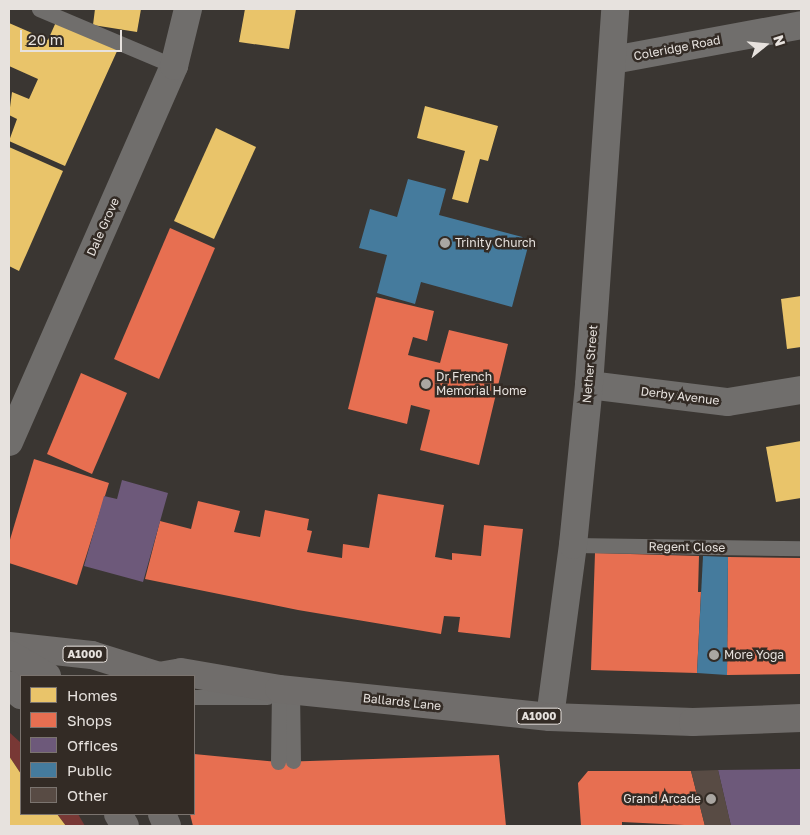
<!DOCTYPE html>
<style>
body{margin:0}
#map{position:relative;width:810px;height:835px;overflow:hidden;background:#3a3632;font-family:"Golos Text",sans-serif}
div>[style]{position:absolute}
.green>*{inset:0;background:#783835}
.homes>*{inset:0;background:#e9c46a}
.shops>*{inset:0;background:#e76f51}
.offices>*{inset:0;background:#6d597a}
.public>*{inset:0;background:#457b9d}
.building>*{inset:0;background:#584b44}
.service>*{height:15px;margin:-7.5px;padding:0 7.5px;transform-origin:7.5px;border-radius:7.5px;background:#706e6c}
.minor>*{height:28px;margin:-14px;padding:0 14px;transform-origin:14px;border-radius:14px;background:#706e6c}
.tertiary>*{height:28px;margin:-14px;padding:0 14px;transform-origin:14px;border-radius:14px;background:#706e6c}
.primary>*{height:28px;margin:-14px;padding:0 14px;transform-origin:14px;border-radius:14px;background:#706d6b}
.dots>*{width:14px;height:14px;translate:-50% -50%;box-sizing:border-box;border:2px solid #332b25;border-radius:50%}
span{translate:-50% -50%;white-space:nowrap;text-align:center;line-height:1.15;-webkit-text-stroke:5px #332b25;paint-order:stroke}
.shield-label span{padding:1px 4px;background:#332b25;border:1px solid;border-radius:4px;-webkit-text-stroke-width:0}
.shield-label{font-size:11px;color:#e7e2de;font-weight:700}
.street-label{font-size:12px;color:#e7e2de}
.poi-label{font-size:12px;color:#e7e2de}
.left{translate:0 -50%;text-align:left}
.right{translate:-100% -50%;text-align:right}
.frame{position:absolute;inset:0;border:10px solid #e7e2de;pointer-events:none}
.legend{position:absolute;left:20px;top:675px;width:175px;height:140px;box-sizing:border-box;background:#332b25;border:1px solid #7b746f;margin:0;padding:6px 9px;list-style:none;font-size:15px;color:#e7e2de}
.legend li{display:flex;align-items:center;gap:10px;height:25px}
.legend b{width:25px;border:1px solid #7b746f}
.north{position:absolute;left:740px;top:20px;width:50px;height:50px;-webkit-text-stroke:4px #332b25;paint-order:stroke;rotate:73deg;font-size:14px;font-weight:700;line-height:20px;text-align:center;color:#e7e2de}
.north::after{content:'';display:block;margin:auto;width:18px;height:22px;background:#e7e2de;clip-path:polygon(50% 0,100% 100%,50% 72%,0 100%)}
.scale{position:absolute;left:20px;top:30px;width:102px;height:22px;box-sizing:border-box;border:2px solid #e7e2de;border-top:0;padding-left:6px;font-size:15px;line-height:18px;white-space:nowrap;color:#e7e2de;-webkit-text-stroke:4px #332b25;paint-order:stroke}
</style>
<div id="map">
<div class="green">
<div style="clip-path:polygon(9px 732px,21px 743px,21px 774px,9px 756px)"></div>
<div style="clip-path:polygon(57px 814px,78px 814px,85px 826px,66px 826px)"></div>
</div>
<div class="homes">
<div style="clip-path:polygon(95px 9px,141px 9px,137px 32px,93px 25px)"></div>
<div style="clip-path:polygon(245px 9px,296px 9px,289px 49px,239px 42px)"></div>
<div style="clip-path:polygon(56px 22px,118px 49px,65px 166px,9px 141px,17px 119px,9px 115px,12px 92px,29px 99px,38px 79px,9px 66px,9px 23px,48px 40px)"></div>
<div style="clip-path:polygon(425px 106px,498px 126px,488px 161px,480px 159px,468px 203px,452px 199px,465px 151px,417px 138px)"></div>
<div style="clip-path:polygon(216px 128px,256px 147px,214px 239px,174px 221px)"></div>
<div style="clip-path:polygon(9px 147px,63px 171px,19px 271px,9px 266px)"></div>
<div style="clip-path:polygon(801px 296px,801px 347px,787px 349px,781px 299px)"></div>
<div style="clip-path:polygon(801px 441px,801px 498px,776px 502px,766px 447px)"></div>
<div style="clip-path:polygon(9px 756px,21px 774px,21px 814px,57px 814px,66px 826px,9px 826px)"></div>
</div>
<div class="shops">
<div style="clip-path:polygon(170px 228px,215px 248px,159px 379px,114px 359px)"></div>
<div style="clip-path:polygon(376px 297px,434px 311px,427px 341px,413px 337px,408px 355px,440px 363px,449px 330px,508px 344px,479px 465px,420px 450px,430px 410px,411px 405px,407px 424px,348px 409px)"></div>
<div style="clip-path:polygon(81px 373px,127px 393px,92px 474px,47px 454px)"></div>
<div style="clip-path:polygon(34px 459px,109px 483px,77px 585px,9px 563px,9px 543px)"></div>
<div style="clip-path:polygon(378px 494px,444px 505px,435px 557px,452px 560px,452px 553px,481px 556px,484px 525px,523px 529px,510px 638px,458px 632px,460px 617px,444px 616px,441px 634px,298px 610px,145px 579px,160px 521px,191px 529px,198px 501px,240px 511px,234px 532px,260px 537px,265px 510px,309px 519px,307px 530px,312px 531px,307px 552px,342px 558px,343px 544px,369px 548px)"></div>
<div style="clip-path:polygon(595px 553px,699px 556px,698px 592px,701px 592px,697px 673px,591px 670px)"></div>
<div style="clip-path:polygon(728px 557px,801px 558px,801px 674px,727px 675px)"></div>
<div style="clip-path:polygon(194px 754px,278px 762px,499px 755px,506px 826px,193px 826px,190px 814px,194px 814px)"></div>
<div style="clip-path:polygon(588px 771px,691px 771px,705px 826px,622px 822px,622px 826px,581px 826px,578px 783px)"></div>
</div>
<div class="offices">
<div style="clip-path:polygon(122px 480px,168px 493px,143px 582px,84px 566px,104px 496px,117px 499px)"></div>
<div style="clip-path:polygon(801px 769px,801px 826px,731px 826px,718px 770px)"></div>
</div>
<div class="public">
<div style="clip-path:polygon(408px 179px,446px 189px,439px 215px,530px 239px,512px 307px,421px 282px,415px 304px,377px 293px,387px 255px,359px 248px,370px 209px,397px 217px)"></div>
<div style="clip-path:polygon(703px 556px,728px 557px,727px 675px,697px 673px)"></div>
</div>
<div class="building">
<div style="clip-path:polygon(718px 770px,731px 826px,705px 826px,691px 771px)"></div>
</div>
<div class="service">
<div style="left:39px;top:9px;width:147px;rotate:22.9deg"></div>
<div style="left:573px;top:545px;width:228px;rotate:0.8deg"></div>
<div style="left:292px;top:690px;width:71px;rotate:89.2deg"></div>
<div style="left:194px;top:697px;width:73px"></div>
<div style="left:278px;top:762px;width:73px;rotate:-89.2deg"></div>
</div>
<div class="minor">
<div style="left:613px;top:60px;width:191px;rotate:-10.5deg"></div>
<div style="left:589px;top:385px;width:140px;rotate:7deg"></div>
<div style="left:728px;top:402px;width:74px;rotate:-9.3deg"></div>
<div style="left:9px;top:442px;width:411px;rotate:-66.3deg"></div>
<div style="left:174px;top:66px;width:59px;rotate:-76.2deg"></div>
</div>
<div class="tertiary">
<div style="left:550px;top:717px;width:174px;rotate:-82.4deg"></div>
<div style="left:573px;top:545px;width:161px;rotate:-84.3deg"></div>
<div style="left:589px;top:385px;width:377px;rotate:-86deg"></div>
</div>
<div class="primary">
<div style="left:9px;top:646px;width:83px;rotate:6.2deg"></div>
<div style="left:92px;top:655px;width:70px;rotate:17.4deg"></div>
<div style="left:159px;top:676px;width:22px;rotate:-10deg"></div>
<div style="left:181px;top:672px;width:99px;rotate:9.8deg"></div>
<div style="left:279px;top:689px;width:272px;rotate:5.9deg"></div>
<div style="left:550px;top:717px;width:143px;rotate:2deg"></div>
<div style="left:693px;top:722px;width:108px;rotate:-2.1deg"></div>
<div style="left:9px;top:654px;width:44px;rotate:30.1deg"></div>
<div style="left:9px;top:685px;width:16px;rotate:40deg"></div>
<div style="left:118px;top:814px;width:14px;rotate:60deg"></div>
<div style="left:162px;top:814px;width:13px;rotate:67deg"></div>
</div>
<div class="dots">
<div style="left:445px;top:243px;background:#aaa6a2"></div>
<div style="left:426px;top:384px;background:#aaa6a2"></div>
<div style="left:714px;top:655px;background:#aaa6a2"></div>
<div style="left:711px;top:799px;background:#aaa6a2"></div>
</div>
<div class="shield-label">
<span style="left:85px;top:654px">A1000</span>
<span style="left:539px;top:716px">A1000</span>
</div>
<div class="street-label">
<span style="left:677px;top:48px;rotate:-11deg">Coleridge Road</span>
<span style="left:103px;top:227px;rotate:-66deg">Dale Grove</span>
<span style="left:590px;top:364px;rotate:-85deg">Nether Street</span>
<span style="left:680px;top:396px;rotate:7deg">Derby Avenue</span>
<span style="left:687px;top:547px;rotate:1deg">Regent Close</span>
<span style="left:402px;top:702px;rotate:6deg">Ballards Lane</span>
</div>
<div class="poi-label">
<span class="left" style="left:455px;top:243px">Trinity Church</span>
<span class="left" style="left:436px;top:384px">Dr French<br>Memorial Home</span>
<span class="left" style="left:724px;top:655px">More Yoga</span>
<span class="right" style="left:701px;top:799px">Grand Arcade</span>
</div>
<div class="frame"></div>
<ul class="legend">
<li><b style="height:14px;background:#e9c46a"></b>Homes</li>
<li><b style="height:14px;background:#e76f51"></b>Shops</li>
<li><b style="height:14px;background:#6d597a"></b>Offices</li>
<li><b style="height:14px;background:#457b9d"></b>Public</li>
<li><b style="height:14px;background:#584b44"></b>Other</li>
</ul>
<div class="north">N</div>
<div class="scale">20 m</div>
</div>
